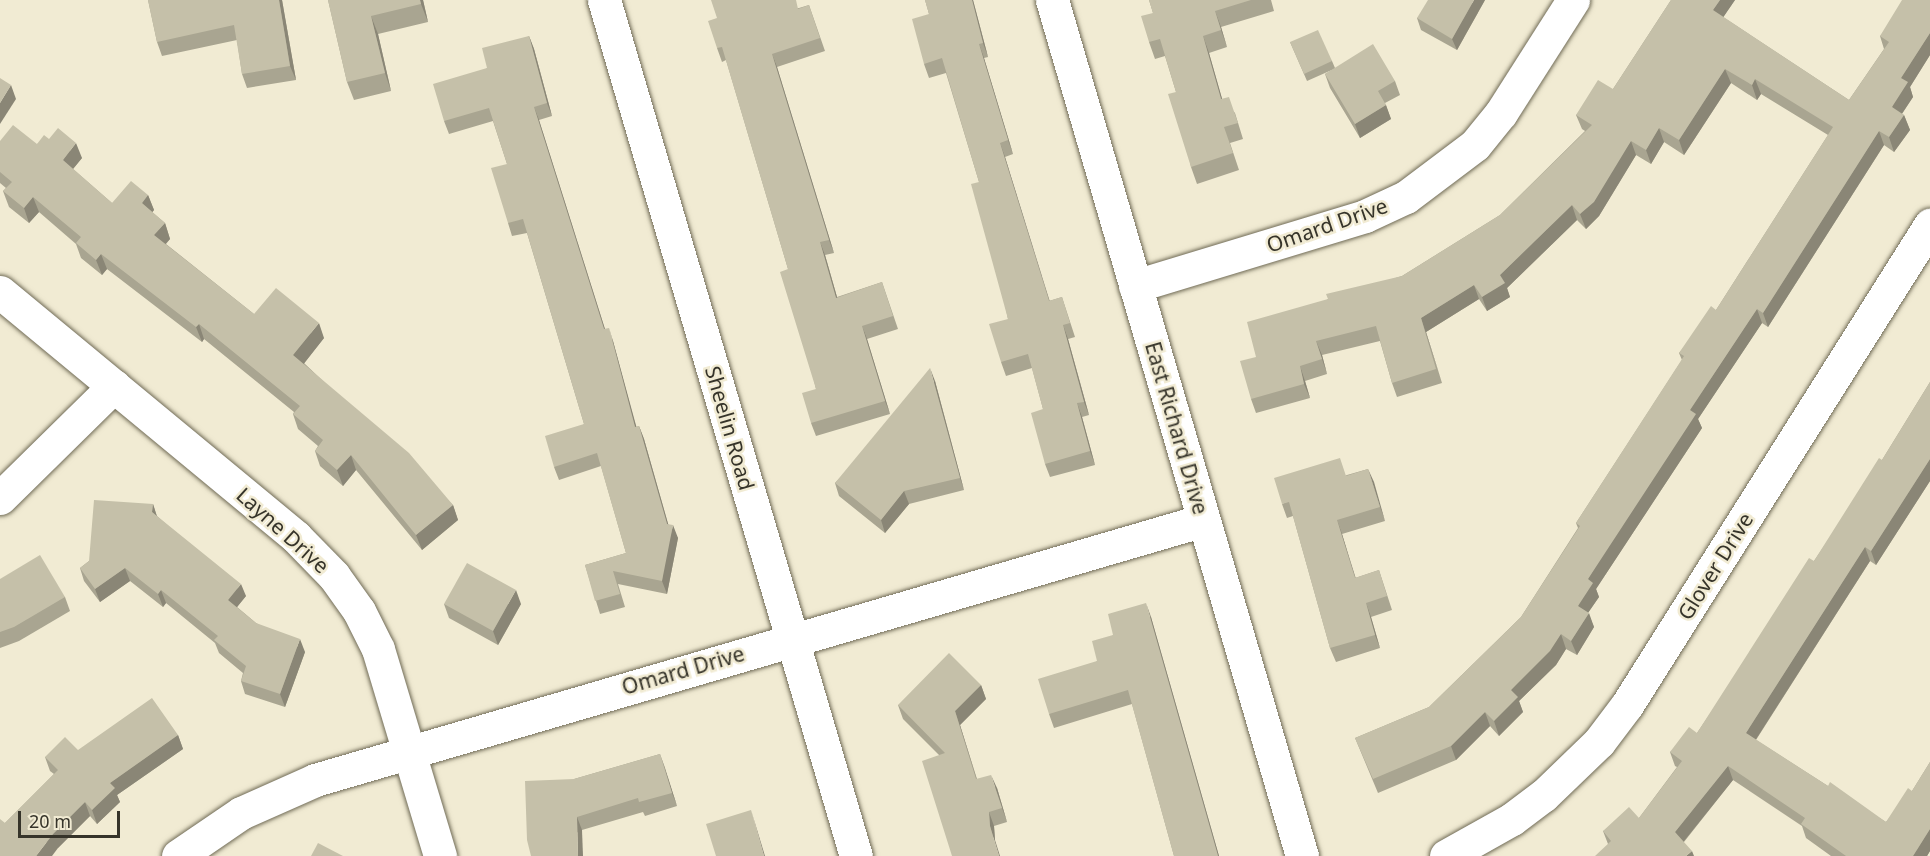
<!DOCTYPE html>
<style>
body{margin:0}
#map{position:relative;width:1930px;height:856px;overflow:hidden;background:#f1ebd3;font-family:"Noto Sans",sans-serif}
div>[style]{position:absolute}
.roads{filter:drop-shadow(0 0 2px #706b56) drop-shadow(0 0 2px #706b56)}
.minor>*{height:33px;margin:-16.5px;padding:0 16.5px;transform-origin:16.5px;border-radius:16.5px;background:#fff}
.wall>*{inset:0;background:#a9a591}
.shaded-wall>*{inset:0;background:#8a8676}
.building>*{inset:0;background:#c5c0a9}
span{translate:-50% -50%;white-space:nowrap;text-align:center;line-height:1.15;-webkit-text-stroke:5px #f1ebd3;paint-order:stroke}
.street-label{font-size:21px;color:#36342a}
.scale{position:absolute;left:18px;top:811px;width:102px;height:27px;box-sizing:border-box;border:3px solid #36342a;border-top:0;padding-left:8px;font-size:18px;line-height:21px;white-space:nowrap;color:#36342a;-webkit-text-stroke:4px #f1ebd3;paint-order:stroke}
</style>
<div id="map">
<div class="roads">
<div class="minor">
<div style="left:604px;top:0;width:892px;rotate:73.6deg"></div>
<div style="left:1052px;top:0;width:892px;rotate:73.72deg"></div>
<div style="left:1135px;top:286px;width:240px;rotate:-16.9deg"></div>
<div style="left:1365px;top:216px;width:45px;rotate:-24.9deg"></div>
<div style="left:1406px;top:197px;width:86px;rotate:-37deg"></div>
<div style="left:1475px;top:145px;width:41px;rotate:-50.9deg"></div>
<div style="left:1501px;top:113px;width:134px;rotate:-57.5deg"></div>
<div style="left:0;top:292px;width:384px;rotate:39.6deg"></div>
<div style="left:296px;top:537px;width:54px;rotate:45.7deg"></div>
<div style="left:334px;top:576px;width:43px;rotate:54.5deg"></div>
<div style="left:359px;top:611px;width:42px;rotate:63.4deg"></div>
<div style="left:378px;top:649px;width:216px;rotate:73.3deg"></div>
<div style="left:0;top:498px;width:160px;rotate:-44.5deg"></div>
<div style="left:178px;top:856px;width:76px;rotate:-34.3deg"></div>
<div style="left:241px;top:813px;width:81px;rotate:-24deg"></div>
<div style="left:315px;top:780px;width:926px;rotate:-16.3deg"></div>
<div style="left:1446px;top:856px;width:76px;rotate:-29.3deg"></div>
<div style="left:1512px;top:819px;width:39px;rotate:-37deg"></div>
<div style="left:1543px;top:796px;width:78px;rotate:-44deg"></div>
<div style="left:1599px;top:742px;width:46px;rotate:-52.9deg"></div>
<div style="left:1627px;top:705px;width:568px;rotate:-57.74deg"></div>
</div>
</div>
<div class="wall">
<div style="clip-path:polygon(148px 0,282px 0,296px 80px,247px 88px,242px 74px,237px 40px,162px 56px,157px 42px)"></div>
<div style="clip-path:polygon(328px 0,423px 0,428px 22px,378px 34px,391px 91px,354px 100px,347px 82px)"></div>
<div style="clip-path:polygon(925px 0,973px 0,988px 57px,984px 58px,1013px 154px,1005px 157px,1049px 301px,1062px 297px,1075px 337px,1068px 339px,1089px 415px,1082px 417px,1095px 465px,1050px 477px,1045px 464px,1043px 409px,1032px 368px,1006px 376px,1001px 362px,1008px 319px,979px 182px,946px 73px,929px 78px,924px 64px,929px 14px)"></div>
<div style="clip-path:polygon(1149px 0,1271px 0,1274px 11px,1221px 27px,1227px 47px,1209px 53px,1222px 99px,1235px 113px,1243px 139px,1230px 143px,1239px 170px,1197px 184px,1191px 167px,1176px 92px,1165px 56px,1155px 59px,1149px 42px,1153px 13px)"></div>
<div style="clip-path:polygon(1485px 0,1457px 50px,1421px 30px,1417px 18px)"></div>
<div style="clip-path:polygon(1671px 0,1735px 0,1723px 17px,1849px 100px,1884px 49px,1880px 36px,1930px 0,1930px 55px,1910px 87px,1913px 97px,1902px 114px,1904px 115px,1910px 130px,1894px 152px,1884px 145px,1768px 327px,1762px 323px,1698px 419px,1702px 428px,1596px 589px,1599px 597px,1588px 613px,1594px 627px,1577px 655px,1566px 649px,1556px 665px,1519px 701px,1523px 712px,1499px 736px,1490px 726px,1456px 760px,1378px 793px,1355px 738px,1429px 707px,1521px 617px,1578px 528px,1576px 523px,1682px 360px,1679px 353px,1716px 310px,1828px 135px,1761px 94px,1757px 100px,1731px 83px,1684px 155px,1664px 142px,1651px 164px,1636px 155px,1599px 216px,1586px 229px,1577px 220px,1507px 288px,1510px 297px,1487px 311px,1479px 299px,1426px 332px,1442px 383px,1397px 397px,1392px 383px,1380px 341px,1322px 355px,1327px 374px,1305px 381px,1310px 398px,1256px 413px,1251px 399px,1256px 357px,1328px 299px,1402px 276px,1500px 215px,1585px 131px,1582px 129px,1576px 115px,1613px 89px)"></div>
<div style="clip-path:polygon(809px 5px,825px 51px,777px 67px,834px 253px,825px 255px,837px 297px,882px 282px,898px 329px,867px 339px,890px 414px,816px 436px,811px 423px,816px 389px,788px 269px,726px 60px,722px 62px,717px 48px,717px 18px,799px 8px)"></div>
<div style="clip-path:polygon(529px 36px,534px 49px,552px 116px,539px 120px,605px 329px,613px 341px,636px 427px,639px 426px,644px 439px,668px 524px,678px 538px,667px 594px,618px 584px,625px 607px,600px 614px,585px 565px,626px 553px,601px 466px,559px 480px,554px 467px,584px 424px,527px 233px,512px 236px,508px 223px,507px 164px,493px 121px,449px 134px,444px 121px,487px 68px)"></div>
<div style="clip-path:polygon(1290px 42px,1332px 61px,1335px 68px,1395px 81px,1400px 95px,1385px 103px,1391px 119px,1360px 138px,1330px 88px,1325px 74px,1334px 69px,1307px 81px)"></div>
<div style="clip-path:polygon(49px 139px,82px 158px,73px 169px,112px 203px,148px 195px,154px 210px,152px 212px,165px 223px,170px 239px,166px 244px,254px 314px,324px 338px,304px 363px,453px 505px,458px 520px,422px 550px,356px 470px,343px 486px,320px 466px,315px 451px,318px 446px,298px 429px,293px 414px,294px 412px,204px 339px,202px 342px,107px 269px,102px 275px,81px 258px,76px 244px,39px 212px,29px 223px,9px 207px,3px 191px,6px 188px,0 183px,0 141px,37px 144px)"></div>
<div style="clip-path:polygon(935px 381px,964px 490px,909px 504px,885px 533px,839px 496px,835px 483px)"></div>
<div style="clip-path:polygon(1930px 382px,1930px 481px,1876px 565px,1870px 561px,1756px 740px,1828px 786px,1886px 822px,1912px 791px,1930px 762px,1930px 851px,1927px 856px,1831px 856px,1806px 838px,1802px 826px,1733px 780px,1684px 842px,1608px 844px,1603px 831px,1639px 818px,1677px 767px,1675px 766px,1670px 752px,1697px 733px,1814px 561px,1882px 460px)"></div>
<div style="clip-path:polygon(1368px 469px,1385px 521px,1342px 534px,1355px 578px,1379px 570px,1392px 610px,1371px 617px,1380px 648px,1336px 662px,1330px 648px,1293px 516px,1287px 518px,1282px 504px,1347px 475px)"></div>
<div style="clip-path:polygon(153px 504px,157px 516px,246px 596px,237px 607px,256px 623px,305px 652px,285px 707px,245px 694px,241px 681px,243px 673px,219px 653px,215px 643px,166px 603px,163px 607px,130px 581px,100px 602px,84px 581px,80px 568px,89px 561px)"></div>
<div style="clip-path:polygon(0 579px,65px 597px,70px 611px,19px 641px,0 648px)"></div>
<div style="clip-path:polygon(444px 604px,521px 604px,498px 645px,449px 618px)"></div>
<div style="clip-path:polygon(1151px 617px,1219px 856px,1174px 856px,1132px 704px,1054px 728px,1049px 714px,1097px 661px,1113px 635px)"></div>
<div style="clip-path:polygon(981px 685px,986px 699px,960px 725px,977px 779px,997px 788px,1007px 822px,994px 826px,995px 840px,939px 755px,903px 719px,898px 705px)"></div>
<div style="clip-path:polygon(178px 735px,183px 749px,117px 795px,120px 802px,97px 824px,90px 816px,58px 848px,5px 823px,54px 774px,50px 771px,45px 757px)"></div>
<div style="clip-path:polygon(660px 754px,677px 806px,645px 816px,643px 812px,582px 830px,531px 856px,574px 779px)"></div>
</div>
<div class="shaded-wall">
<div style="clip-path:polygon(279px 0,282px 0,296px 80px,290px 66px)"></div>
<div style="clip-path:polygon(420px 0,423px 0,428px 22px,421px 4px)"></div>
<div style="clip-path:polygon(972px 0,973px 0,988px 57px,983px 43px)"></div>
<div style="clip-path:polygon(1474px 0,1485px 0,1457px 50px,1452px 39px)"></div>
<div style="clip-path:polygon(1720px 0,1735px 0,1718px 25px,1713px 10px)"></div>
<div style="clip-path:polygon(1215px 11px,1221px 27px,1227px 47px,1221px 30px)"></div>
<div style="clip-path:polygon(371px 16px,378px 34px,391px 91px,385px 73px)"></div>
<div style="clip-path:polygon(1930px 33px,1930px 55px,1910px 87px,1913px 97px,1897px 121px,1892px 107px,1901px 78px)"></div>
<div style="clip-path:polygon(529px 36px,534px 49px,552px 116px,547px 103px)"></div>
<div style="clip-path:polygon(1203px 36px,1209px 53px,1227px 116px,1221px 99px)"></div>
<div style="clip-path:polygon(979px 44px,984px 58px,1013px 154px,1008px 140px)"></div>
<div style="clip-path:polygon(772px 54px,777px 67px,834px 253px,829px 240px)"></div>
<div style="clip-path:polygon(1725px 69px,1731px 83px,1684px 155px,1679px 140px)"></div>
<div style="clip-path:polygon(1755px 79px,1761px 94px,1757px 100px,1752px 85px)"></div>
<div style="clip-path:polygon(11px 85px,16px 99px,0 124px,0 103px)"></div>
<div style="clip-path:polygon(1386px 105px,1391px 119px,1360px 138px,1355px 124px)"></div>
<div style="clip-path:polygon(534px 107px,539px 120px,609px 342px,604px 329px)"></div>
<div style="clip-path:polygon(1904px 115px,1910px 130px,1894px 152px,1889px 137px)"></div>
<div style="clip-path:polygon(1659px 128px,1664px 142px,1651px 164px,1646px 150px)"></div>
<div style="clip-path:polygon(1879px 131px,1884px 145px,1768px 327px,1763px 313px)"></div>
<div style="clip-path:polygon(1631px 141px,1636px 155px,1599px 216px,1586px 229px,1580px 214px)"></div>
<div style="clip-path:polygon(76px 143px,82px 158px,68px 175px,63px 160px)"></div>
<div style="clip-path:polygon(1000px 143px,1005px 157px,1054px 315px,1049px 301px)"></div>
<div style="clip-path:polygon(148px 195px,154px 210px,147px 219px,142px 203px)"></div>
<div style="clip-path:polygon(33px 197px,39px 212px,29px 223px,24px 208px)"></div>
<div style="clip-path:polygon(1572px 205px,1577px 220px,1507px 288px,1510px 297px,1487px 311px,1482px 297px,1500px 275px)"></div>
<div style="clip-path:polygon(165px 223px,170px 239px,160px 250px,154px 235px)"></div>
<div style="clip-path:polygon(820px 242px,825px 255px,841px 311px,836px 298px)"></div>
<div style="clip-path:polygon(101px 254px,107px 269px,102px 275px,96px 260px)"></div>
<div style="clip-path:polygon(1474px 285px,1479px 299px,1426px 332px,1442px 383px,1421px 318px)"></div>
<div style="clip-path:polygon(1757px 309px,1762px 323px,1698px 419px,1702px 428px,1596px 589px,1599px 597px,1583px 620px,1578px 606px,1588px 579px,1690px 410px)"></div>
<div style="clip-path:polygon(319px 323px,324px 338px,299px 370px,293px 355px)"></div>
<div style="clip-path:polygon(199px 324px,204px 339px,202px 342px,196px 327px)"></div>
<div style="clip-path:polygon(1063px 325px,1068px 339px,1089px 415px,1084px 402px)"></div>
<div style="clip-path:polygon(862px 326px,867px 339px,890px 414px,885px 401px)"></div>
<div style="clip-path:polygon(609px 328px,613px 341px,640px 440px,635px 427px)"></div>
<div style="clip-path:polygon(1316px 341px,1322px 355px,1327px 374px)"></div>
<div style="clip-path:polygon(1300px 366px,1305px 381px,1310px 398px,1304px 384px)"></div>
<div style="clip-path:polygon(930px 368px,935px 381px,964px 490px,960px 478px)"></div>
<div style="clip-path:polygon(1077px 403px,1082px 417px,1095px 465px,1090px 451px)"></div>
<div style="clip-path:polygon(639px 426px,644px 439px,671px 534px,673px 525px,678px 538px,667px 594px,662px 581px,667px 524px)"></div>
<div style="clip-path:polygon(351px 455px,356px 470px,343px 486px,337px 470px)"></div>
<div style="clip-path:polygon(1930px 459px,1930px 481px,1876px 565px,1871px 551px)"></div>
<div style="clip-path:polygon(1368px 469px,1374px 482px,1385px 521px,1380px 507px)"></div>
<div style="clip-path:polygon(904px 491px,909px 504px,885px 533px,881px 520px)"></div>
<div style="clip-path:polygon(153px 504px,157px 517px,152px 512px)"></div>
<div style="clip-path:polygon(453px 505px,458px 520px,422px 550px,416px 535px)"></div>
<div style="clip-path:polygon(1337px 520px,1342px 534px,1360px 592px,1355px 578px)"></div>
<div style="clip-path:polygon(1865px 547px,1870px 561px,1751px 747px,1746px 733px)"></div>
<div style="clip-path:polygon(125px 568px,130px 581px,100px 602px,95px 589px)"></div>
<div style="clip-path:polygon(241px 584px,246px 596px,233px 612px,228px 600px)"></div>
<div style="clip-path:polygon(161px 590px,166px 603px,163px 607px,158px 594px)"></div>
<div style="clip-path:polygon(516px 590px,521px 604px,498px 645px,493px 631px)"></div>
<div style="clip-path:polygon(1146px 603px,1151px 617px,1219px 856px,1218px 856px)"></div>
<div style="clip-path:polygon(1366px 603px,1371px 617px,1380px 648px,1375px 635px)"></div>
<div style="clip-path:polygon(1589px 613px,1594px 627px,1577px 655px,1571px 641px)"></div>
<div style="clip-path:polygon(1561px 634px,1566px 649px,1556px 665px,1519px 701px,1523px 712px,1499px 736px,1494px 721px,1511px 690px)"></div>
<div style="clip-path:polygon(300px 639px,305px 652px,285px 707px,280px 694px)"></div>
<div style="clip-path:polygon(981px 685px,986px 699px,960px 725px,981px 793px,955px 711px)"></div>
<div style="clip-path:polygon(1485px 712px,1490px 726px,1456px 760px,1451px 746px)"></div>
<div style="clip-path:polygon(178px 735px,183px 749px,117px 795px,120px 802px,97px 824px,92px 810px,110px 783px)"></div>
<div style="clip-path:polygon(660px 754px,665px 768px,677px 806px,672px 793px)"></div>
<div style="clip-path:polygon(1728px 766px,1733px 780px,1680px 846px,1675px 832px)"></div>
<div style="clip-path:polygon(991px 775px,997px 788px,1007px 822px,1002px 808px)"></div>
<div style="clip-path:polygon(85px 802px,90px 816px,58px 848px,52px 856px,36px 856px,53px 834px)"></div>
<div style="clip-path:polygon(751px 810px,755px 823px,765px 856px,764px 856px)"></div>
<div style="clip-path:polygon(989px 812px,994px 826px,995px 840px,1000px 856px,999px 856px,990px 826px)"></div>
<div style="clip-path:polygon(577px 817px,582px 830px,583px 856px,578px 856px)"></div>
<div style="clip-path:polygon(1930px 829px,1930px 851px,1927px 856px,1913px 856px)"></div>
<div style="clip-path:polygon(1692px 851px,1694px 856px,1686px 856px)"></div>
</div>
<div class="building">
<div style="clip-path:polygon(148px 0,279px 0,290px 66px,242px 74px,234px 25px,157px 42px)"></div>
<div style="clip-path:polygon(328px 0,420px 0,421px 4px,371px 16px,385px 73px,347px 82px)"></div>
<div style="clip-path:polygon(711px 0,796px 0,798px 9px,809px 5px,820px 38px,772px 54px,829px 240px,820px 242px,836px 298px,882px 282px,893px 316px,862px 326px,885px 401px,811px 423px,802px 393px,816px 389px,780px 272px,788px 269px,722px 47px,717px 48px,708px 21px,717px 18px)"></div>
<div style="clip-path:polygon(925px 0,972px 0,983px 43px,979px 44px,1008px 140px,1000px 143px,1049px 301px,1062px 297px,1070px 323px,1063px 325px,1084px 402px,1077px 403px,1090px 451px,1045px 464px,1031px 413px,1043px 409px,1028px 354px,1001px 362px,989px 324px,1008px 319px,971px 184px,979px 182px,942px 58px,924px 64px,912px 19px,929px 14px)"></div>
<div style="clip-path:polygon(1149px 0,1251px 0,1215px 11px,1221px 30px,1203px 36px,1221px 99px,1229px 97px,1238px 123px,1224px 127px,1233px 153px,1191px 167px,1168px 94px,1176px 92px,1160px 39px,1149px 42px,1141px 16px,1153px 13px)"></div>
<div style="clip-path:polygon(1428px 0,1474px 0,1452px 39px,1417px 18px)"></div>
<div style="clip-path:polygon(1671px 0,1720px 0,1713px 10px,1849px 100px,1889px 42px,1880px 36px,1902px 0,1930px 0,1930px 33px,1901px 78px,1908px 82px,1892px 107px,1904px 115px,1889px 137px,1879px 131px,1763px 313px,1757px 309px,1690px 410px,1696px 414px,1588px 579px,1593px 583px,1578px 606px,1589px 613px,1571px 641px,1561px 634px,1550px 651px,1511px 690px,1518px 697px,1494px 721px,1485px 712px,1451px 746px,1373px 779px,1355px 738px,1429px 707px,1521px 617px,1580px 526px,1576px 523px,1684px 356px,1679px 353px,1711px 306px,1716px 310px,1833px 127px,1755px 79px,1752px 85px,1725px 69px,1679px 140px,1659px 128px,1646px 150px,1631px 141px,1594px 202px,1580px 214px,1572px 205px,1500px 275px,1505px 283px,1482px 297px,1474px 285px,1421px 318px,1436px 369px,1392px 383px,1376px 326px,1316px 341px,1322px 359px,1300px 366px,1304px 384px,1251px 399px,1240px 361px,1256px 357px,1247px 322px,1328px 299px,1326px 294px,1402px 276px,1500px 215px,1592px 125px,1576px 115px,1598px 80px,1613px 89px)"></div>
<div style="clip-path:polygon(1318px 30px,1332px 61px,1304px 74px,1290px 42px)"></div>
<div style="clip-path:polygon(529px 36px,547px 103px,534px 107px,604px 329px,609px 328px,635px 427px,639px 426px,667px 524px,673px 525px,662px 581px,613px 571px,620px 594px,595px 601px,585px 565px,626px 553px,597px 453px,554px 467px,545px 436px,584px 424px,523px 219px,508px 223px,491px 168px,507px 164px,489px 108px,444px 121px,433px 84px,487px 68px,482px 48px)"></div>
<div style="clip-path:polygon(1373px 44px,1395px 81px,1378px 91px,1386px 105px,1355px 124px,1325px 74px)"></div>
<div style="clip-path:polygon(0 78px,11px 85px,0 103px)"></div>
<div style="clip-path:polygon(13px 125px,37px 144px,44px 135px,49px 139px,58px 128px,76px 143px,63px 160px,112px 203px,131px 181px,148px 195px,142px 203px,165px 223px,154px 235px,254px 314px,276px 288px,319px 323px,293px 355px,409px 453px,453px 505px,416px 535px,351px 455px,337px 470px,315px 451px,323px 440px,293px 414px,300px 406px,199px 324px,196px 327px,101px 254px,96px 260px,76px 243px,81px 237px,33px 197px,24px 208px,3px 191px,12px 182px,0 172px,0 141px)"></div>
<div style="clip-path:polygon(930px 368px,960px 478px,904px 491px,881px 520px,835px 483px)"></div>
<div style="clip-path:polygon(1930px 382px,1930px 459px,1871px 551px,1865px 547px,1746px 733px,1828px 786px,1830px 782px,1886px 822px,1908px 788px,1912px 791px,1930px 762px,1930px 829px,1913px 856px,1846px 856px,1801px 824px,1805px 818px,1728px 766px,1675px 832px,1692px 851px,1686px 856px,1595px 856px,1611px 841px,1603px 831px,1629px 807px,1639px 818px,1682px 761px,1670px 752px,1689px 727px,1697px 733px,1809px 558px,1814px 561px,1879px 458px,1882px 460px)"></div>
<div style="clip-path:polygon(1340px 458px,1346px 476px,1368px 469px,1380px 507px,1337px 520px,1355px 578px,1379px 570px,1387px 596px,1366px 603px,1375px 635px,1330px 648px,1289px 502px,1282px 504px,1274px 478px)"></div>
<div style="clip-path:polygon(94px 500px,153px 504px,152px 512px,241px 584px,228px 600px,256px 623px,300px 639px,280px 694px,241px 681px,246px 666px,214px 640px,218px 636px,161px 590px,158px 594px,125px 568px,95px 589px,80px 568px,89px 561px)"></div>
<div style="clip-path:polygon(40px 555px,65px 597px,14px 627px,0 632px,0 579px)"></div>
<div style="clip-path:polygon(467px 563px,516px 590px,493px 631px,444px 604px)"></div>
<div style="clip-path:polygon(1146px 603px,1218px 856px,1174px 856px,1128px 690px,1049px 714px,1038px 679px,1097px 661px,1092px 641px,1113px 635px,1108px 614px)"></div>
<div style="clip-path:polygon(949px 653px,981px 685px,955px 711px,976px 779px,991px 775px,1002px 808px,989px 812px,990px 826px,999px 856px,952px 856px,922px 761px,945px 753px,898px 705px)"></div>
<div style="clip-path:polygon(152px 698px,178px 735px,110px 783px,115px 788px,92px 810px,85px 802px,53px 834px,36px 856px,0 856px,0 819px,5px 823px,58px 770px,45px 757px,65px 737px,78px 750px)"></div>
<div style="clip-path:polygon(660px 754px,672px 793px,639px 802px,638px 798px,577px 817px,578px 856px,531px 856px,527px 840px,525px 781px,574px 779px)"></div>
<div style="clip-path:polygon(751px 810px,764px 856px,716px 856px,706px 824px)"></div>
<div style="clip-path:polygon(318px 843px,343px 856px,311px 856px)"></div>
</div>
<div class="street-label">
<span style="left:1327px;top:225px;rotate:-19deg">Omard Drive</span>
<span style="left:730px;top:428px;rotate:74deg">Sheelin Road</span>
<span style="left:1177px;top:428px;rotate:74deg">East Richard Drive</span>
<span style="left:283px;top:530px;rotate:42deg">Layne Drive</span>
<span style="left:1715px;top:566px;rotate:-58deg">Glover Drive</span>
<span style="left:683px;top:670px;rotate:-16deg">Omard Drive</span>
</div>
<div class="scale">20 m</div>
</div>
